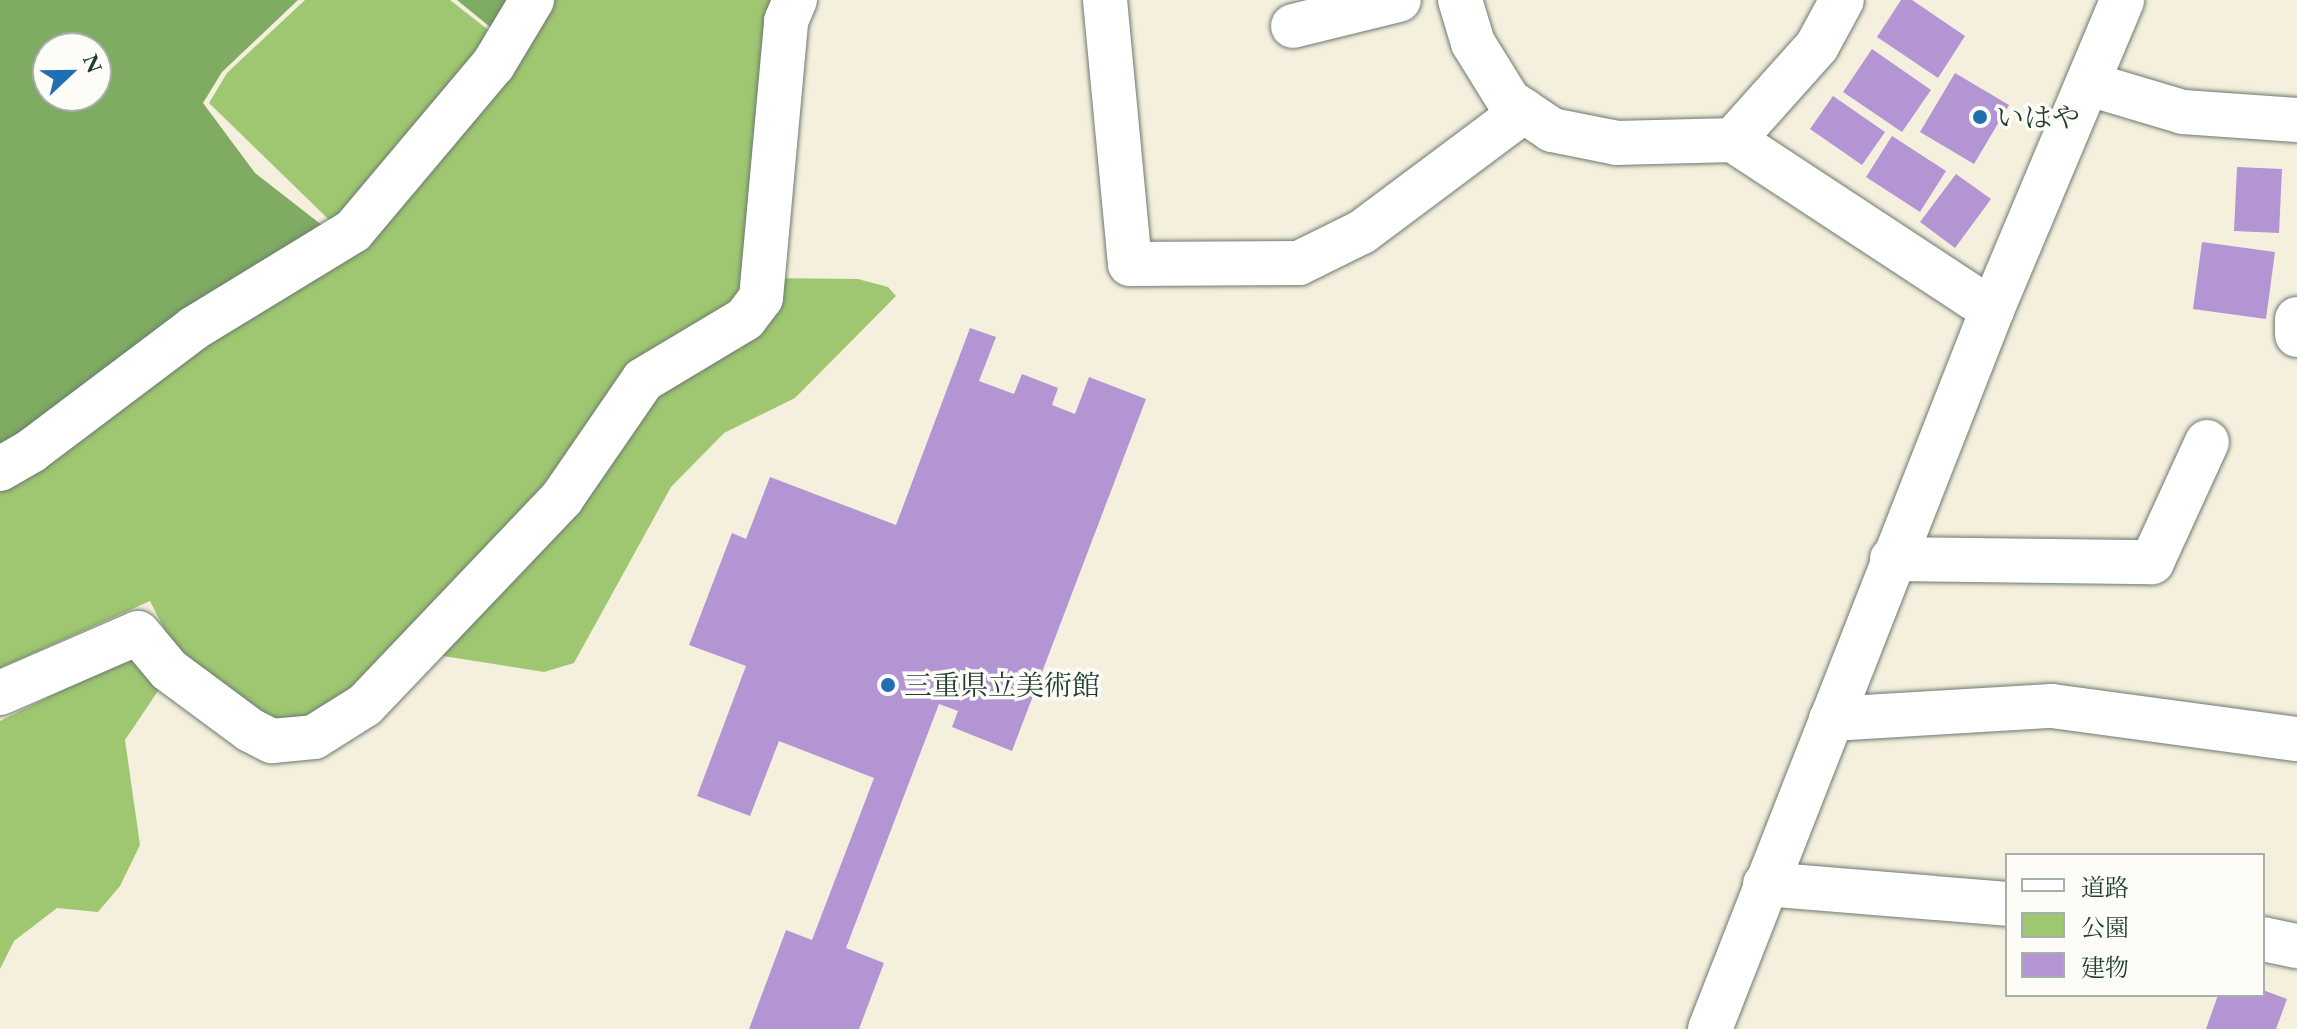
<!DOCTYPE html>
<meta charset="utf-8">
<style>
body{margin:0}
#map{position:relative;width:2297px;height:1029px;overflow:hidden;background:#f5efdd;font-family:"EB Garamond","Noto Serif JP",serif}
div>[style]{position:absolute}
.green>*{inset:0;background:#9fc671}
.forest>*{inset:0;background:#7fab63}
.building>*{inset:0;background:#b395d4}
.roads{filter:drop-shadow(0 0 2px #6a7b6f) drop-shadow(0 0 2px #6a7b6f)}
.minor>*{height:44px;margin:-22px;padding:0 22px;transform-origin:22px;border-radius:22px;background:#fff}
.dots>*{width:22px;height:22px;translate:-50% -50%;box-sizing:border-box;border:4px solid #fdfcf7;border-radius:50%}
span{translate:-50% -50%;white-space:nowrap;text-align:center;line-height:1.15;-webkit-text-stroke:7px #fdfcf7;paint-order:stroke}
.poi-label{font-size:28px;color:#1f3d34}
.left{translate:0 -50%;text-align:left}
.legend{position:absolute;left:2005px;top:853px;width:260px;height:144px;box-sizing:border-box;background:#fdfcf7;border:2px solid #a4b0a9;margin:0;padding:10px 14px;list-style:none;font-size:24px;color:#1f3d34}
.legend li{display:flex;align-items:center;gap:16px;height:40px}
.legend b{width:40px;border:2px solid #a4b0a9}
.north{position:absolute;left:32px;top:32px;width:80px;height:80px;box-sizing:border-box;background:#fdfcf7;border:2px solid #a4b0a9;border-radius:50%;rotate:68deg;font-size:22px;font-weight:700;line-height:32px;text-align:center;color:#1f3d34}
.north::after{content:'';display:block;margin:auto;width:28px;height:36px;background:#1f6fb2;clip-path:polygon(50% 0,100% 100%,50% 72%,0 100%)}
</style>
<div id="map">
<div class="green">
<div style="clip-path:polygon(305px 0,450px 0,519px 54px,545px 0,779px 0,752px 278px,858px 279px,888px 287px,896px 296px,795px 398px,724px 433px,671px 487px,574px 663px,544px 672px,443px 656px,441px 647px,348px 702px,279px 729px,180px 660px,150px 601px,0 668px,0 488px,223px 324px,357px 247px,209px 103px,227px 73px)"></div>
<div style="clip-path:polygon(130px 657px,164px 682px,125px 740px,140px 845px,120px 886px,98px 912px,57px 908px,14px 941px,0 969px,0 721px)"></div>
</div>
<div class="forest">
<div style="clip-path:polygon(evenodd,0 0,298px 0,222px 72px,203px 103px,255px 173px,332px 233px,0 458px,0 0,48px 48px,96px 48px,96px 96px,48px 96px,48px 48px)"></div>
<div style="clip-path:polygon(457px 0,512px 0,495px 31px)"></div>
</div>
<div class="building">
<div style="clip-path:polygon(1901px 0,1912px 0,1965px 36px,1938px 78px,1877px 37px)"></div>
<div style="clip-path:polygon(1872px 49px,1931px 90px,1902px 132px,1843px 92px)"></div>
<div style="clip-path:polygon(1955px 73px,2009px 105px,1974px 164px,1920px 132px)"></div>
<div style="clip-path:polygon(1833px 96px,1885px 132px,1862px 165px,1810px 129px)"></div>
<div style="clip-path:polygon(1892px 136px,1946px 171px,1920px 212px,1866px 177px)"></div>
<div style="clip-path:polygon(2237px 167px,2282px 169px,2279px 233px,2234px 231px)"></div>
<div style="clip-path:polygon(1956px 174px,1991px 199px,1955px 248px,1920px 222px)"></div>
<div style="clip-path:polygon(2202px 242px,2275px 252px,2266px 319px,2193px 309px)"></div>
<div style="clip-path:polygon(970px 328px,996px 337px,979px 381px,1014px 394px,1022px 374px,1058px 388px,1052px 405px,1075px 414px,1089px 377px,1146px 399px,1012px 751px,952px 727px,958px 711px,939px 704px,846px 948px,884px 963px,859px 1029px,749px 1029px,786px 930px,812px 940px,874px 778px,779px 741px,750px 816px,697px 796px,746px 666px,689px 645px,732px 533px,746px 539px,770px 477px,896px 525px)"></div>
<div style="clip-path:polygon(2263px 990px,2287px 999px,2276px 1029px,2206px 1029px,2218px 995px,2263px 995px)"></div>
</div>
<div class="roads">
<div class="minor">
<div style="left:1105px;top:0;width:265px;rotate:84.6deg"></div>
<div style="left:1130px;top:264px;width:169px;rotate:-0.3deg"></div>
<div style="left:1299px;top:263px;width:70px;rotate:-26.2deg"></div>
<div style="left:1362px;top:232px;width:202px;rotate:-36.8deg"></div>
<div style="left:1460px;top:0;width:45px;rotate:73.2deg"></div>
<div style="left:1473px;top:43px;width:68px;rotate:58.2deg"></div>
<div style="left:1509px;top:101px;width:52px;rotate:34deg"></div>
<div style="left:1552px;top:130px;width:66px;rotate:11.3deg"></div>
<div style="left:1617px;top:143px;width:116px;rotate:-1.5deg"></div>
<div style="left:1733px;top:140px;width:310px;rotate:33.3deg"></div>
<div style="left:1293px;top:26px;width:109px;rotate:-13.8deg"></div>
<div style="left:2089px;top:84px;width:98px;rotate:16.6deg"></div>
<div style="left:2183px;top:112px;width:114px;rotate:4deg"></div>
<div style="left:1733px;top:140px;width:126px;rotate:-48.2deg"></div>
<div style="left:1817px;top:46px;width:52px;rotate:-61.5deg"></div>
<div style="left:2297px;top:319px;width:16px;rotate:90deg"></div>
<div style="left:0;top:469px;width:36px;rotate:-30deg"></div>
<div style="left:31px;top:451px;width:204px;rotate:-37deg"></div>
<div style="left:194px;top:328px;width:186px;rotate:-31.4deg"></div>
<div style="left:353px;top:231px;width:217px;rotate:-49.9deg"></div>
<div style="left:493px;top:65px;width:76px;rotate:-59deg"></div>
<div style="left:1892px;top:559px;width:260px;rotate:0.7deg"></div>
<div style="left:2152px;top:562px;width:132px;rotate:-65.4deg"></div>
<div style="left:0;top:693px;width:150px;rotate:-23.5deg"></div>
<div style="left:138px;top:633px;width:48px;rotate:50deg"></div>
<div style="left:169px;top:670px;width:101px;rotate:36.5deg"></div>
<div style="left:250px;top:730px;width:25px;rotate:27deg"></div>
<div style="left:272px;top:741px;width:42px;rotate:-5.4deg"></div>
<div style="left:314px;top:737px;width:60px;rotate:-32.1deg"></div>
<div style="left:365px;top:705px;width:286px;rotate:-46.4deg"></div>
<div style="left:562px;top:498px;width:143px;rotate:-55.5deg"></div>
<div style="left:643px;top:380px;width:119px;rotate:-30.9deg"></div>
<div style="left:745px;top:319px;width:26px;rotate:-53deg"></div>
<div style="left:761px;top:298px;width:278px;rotate:-84.8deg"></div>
<div style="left:786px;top:21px;width:23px;rotate:-67deg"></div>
<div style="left:1831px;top:719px;width:221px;rotate:-3.4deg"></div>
<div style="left:2052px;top:706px;width:247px;rotate:7.7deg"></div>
<div style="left:1765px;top:884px;width:243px;rotate:4.7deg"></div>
<div style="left:2263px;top:939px;width:35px;rotate:12deg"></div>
<div style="left:1710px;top:1029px;width:772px;rotate:-68.58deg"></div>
<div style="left:1992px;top:310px;width:336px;rotate:-67.2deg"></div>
</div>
</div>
<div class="dots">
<div style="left:1980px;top:117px;background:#1f6fb2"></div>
<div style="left:888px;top:685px;background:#1f6fb2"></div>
</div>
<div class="poi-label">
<span class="left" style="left:1996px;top:117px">いはや</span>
<span class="left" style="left:904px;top:685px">三重県立美術館</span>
</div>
<ul class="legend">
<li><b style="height:10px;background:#fff"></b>道路</li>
<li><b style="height:22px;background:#9fc671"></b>公園</li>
<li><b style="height:22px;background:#b395d4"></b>建物</li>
</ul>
<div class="north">N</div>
</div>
